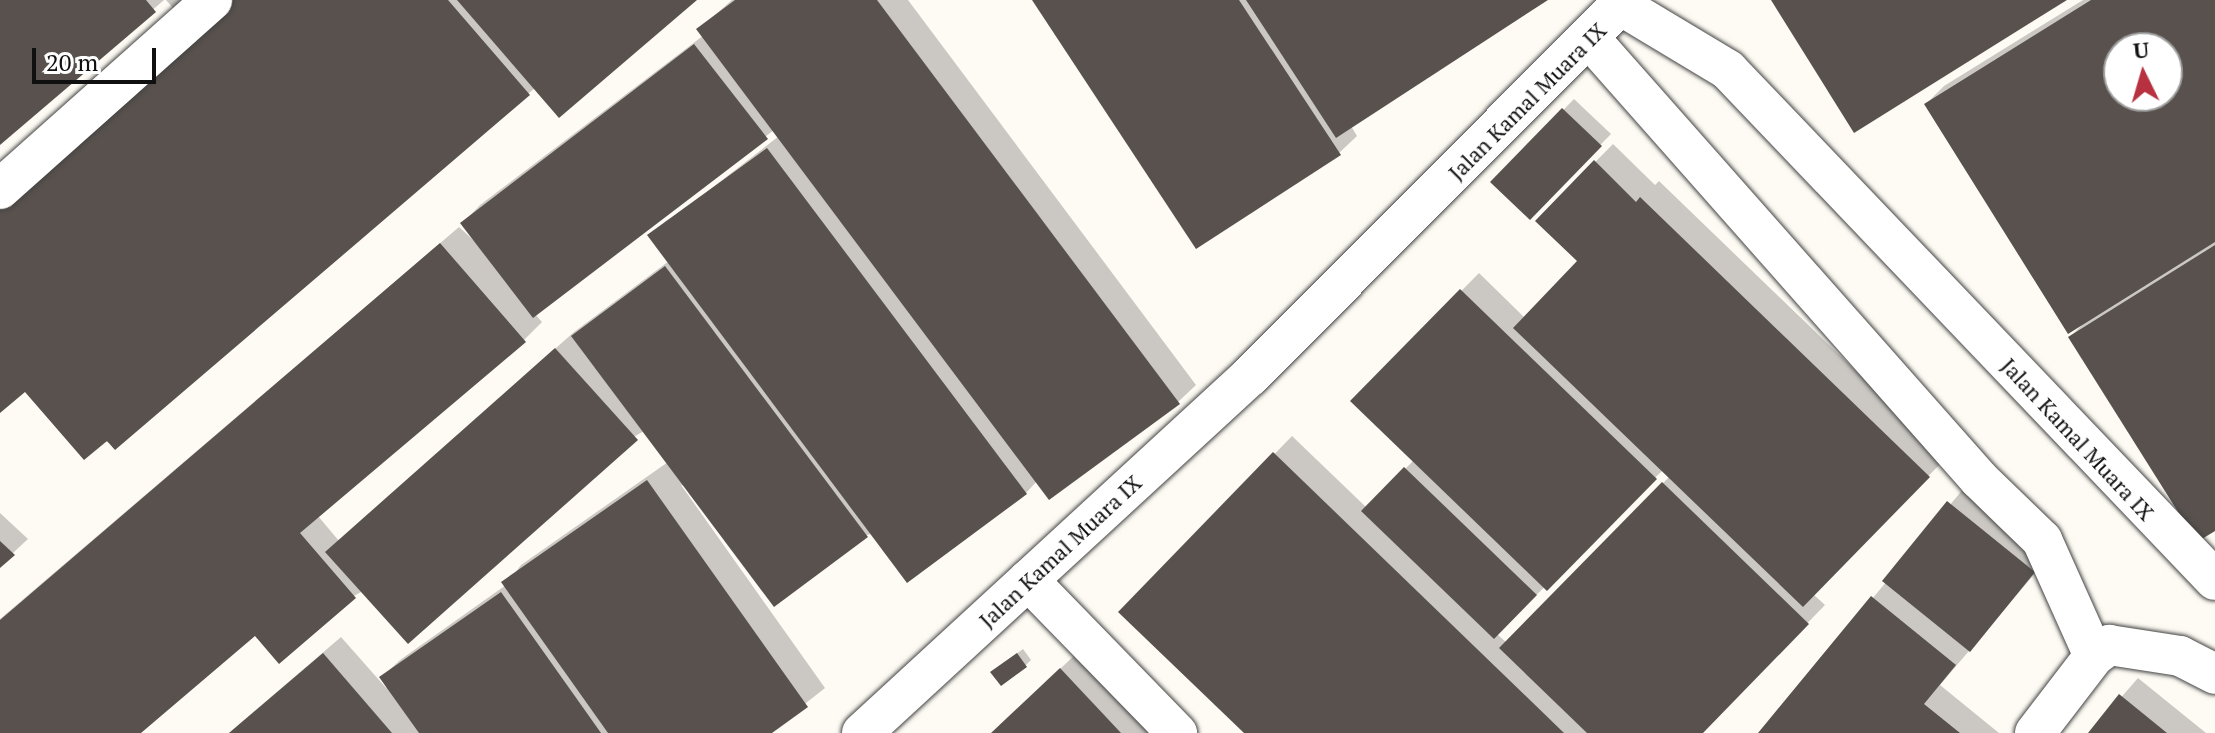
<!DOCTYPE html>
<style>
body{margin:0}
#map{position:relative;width:2215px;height:733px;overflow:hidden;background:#fefbf4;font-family:"PT Serif",serif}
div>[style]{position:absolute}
.shadow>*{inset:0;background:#0003}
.building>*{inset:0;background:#58514d}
.roads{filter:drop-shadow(0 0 2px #434343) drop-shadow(0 0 2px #434343)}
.minor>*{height:40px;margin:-20px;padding:0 20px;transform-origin:20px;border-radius:20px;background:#fff}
span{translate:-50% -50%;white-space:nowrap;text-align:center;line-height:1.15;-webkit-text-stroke:8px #fff;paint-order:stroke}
.street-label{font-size:22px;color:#101010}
.north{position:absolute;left:2103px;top:32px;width:80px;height:80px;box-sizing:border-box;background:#fff;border:2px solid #9f9f9f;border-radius:50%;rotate:355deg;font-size:22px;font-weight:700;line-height:32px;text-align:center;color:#101010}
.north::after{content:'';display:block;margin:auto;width:28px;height:36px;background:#b83141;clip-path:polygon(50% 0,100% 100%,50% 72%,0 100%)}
.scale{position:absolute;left:32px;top:48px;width:124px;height:36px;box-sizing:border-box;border:4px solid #101010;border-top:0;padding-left:10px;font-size:24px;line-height:28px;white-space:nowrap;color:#101010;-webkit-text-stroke:6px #fff;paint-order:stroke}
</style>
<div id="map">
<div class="shadow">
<div style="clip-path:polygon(0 0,164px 0,0 142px)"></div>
<div style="clip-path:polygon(166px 0,183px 0,173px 8px)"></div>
<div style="clip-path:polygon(228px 0,694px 0,535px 88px,115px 447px,25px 389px,0 411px)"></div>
<div style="clip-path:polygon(evenodd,732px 0,908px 0,1196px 385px,1178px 402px,1037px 481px,1026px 493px,867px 535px,681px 485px,825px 688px,768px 733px,229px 733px,341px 637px,387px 689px,382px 677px,400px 660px,506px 585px,521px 565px,668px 462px,644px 431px,354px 596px,256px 633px,138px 733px,0 733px,0 619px,459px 227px,482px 248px,463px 223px,480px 205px,704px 35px,699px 29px,732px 0,774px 130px,779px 136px,650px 236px,669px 261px,574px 332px,339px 541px,318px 516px,524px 340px,542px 322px,535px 314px,774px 130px)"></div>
<div style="clip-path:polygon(1034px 0,1545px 0,1351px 126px,1357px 136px,1339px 153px)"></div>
<div style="clip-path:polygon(evenodd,2083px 0,2215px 0,2215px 529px,2070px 337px,2083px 324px,1926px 104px,1944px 86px,2083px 0,2119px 48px,2167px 48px,2167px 96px,2119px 96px,2119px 48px)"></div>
<div style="clip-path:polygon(1574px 99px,1611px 134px,1530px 217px,1493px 182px)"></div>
<div style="clip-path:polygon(evenodd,1613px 144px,1655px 185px,1659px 181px,1946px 458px,1813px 594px,1825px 605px,1700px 733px,1247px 733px,1121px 612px,1292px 436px,1367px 508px,1414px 460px,1353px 401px,1479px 273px,1525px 318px,1580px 261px,1537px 221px,1613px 144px,1663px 470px,1670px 476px,1507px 643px,1497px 634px,1663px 470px)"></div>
<div style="clip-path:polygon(1964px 488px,2049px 557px,1940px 685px,1999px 733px,1761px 733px)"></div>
<div style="clip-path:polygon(0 513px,28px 539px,0 565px)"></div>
<div style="clip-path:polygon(1023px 649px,1031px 660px,1026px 665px,998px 667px)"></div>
<div style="clip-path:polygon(1078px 652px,1155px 733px,992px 733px)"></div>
<div style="clip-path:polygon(2138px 678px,2206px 733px,2090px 733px)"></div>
</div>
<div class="building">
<div style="clip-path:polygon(0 0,146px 0,156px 12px,0 145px)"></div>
<div style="clip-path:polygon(228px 0,448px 0,530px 95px,115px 450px,107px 441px,84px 460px,25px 392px,0 413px,0 195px)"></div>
<div style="clip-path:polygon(457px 0,697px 0,559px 118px)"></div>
<div style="clip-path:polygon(735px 0,877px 0,1180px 404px,1049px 500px,696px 29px)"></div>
<div style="clip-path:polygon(1032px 0,1239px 0,1341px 155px,1196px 249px)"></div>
<div style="clip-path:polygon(1246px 0,1548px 0,1336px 138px)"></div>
<div style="clip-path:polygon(1771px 0,2067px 0,1854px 133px)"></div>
<div style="clip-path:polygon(evenodd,2091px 0,2215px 0,2215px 242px,2068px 334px,1924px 104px,2091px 0,2119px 48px,2167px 48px,2167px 96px,2119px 96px,2119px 48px)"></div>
<div style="clip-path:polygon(694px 44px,768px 139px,533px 318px,460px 223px)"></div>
<div style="clip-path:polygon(1562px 108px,1602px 146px,1530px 220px,1490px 182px)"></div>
<div style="clip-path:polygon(767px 148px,1027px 494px,907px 583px,647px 235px)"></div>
<div style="clip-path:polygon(1594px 160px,1636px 202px,1640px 197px,1930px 477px,1803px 607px,1513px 328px,1577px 261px,1535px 221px)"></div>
<div style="clip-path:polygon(440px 243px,526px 342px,300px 533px,356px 598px,279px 664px,255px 636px,141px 733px,0 733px,0 620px)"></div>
<div style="clip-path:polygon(2215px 245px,2215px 531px,2197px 542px,2068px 337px)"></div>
<div style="clip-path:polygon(665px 266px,868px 537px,774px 607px,571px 336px)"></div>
<div style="clip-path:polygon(1460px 289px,1657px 479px,1547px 591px,1350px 401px)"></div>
<div style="clip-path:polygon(555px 348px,638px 440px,408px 644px,325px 552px)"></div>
<div style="clip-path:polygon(1273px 452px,1564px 733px,1244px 733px,1118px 612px)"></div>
<div style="clip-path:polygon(1404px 467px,1537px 595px,1494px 639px,1361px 511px)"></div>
<div style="clip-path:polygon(647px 480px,808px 707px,772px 733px,608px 733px,501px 582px)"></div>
<div style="clip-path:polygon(1662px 482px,1809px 624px,1703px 733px,1587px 733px,1499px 648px)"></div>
<div style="clip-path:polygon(1947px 501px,2035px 572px,1970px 652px,1882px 581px)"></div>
<div style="clip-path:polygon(0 541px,15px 555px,0 568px)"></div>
<div style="clip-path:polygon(501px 592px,601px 733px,419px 733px,379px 677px)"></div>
<div style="clip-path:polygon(1871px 596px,1956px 665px,1924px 704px,1960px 733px,1758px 733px)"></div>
<div style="clip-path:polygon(323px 653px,392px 733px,229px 733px)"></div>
<div style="clip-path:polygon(1017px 653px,1027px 667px,1001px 686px,990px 672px)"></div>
<div style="clip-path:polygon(1060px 668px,1121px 733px,991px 733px)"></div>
<div style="clip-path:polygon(2119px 694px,2167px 733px,2088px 733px)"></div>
</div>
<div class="roads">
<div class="minor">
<div style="left:1620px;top:5px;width:126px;rotate:31deg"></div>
<div style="left:1728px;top:70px;width:705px;rotate:46.32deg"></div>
<div style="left:1591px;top:40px;width:586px;rotate:48.53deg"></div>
<div style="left:1979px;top:479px;width:88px;rotate:44.1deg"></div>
<div style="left:2042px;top:540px;width:127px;rotate:65.9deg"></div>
<div style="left:0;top:189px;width:284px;rotate:-41.7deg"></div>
<div style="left:1028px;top:580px;width:214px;rotate:45.8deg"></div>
<div style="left:862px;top:733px;width:527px;rotate:-42.62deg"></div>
<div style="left:1250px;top:376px;width:531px;rotate:-45.08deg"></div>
<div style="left:2035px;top:733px;width:97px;rotate:-52.5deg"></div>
<div style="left:2094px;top:656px;width:19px;rotate:-36deg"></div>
<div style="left:2109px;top:645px;width:72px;rotate:8.8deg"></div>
<div style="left:2180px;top:656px;width:39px;rotate:27deg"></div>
</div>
</div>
<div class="street-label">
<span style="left:1527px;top:101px;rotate:-45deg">Jalan Kamal Muara IX</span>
<span style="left:2078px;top:439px;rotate:47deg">Jalan Kamal Muara IX</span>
<span style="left:1060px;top:551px;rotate:-43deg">Jalan Kamal Muara IX</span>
</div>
<div class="north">U</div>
<div class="scale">20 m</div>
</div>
